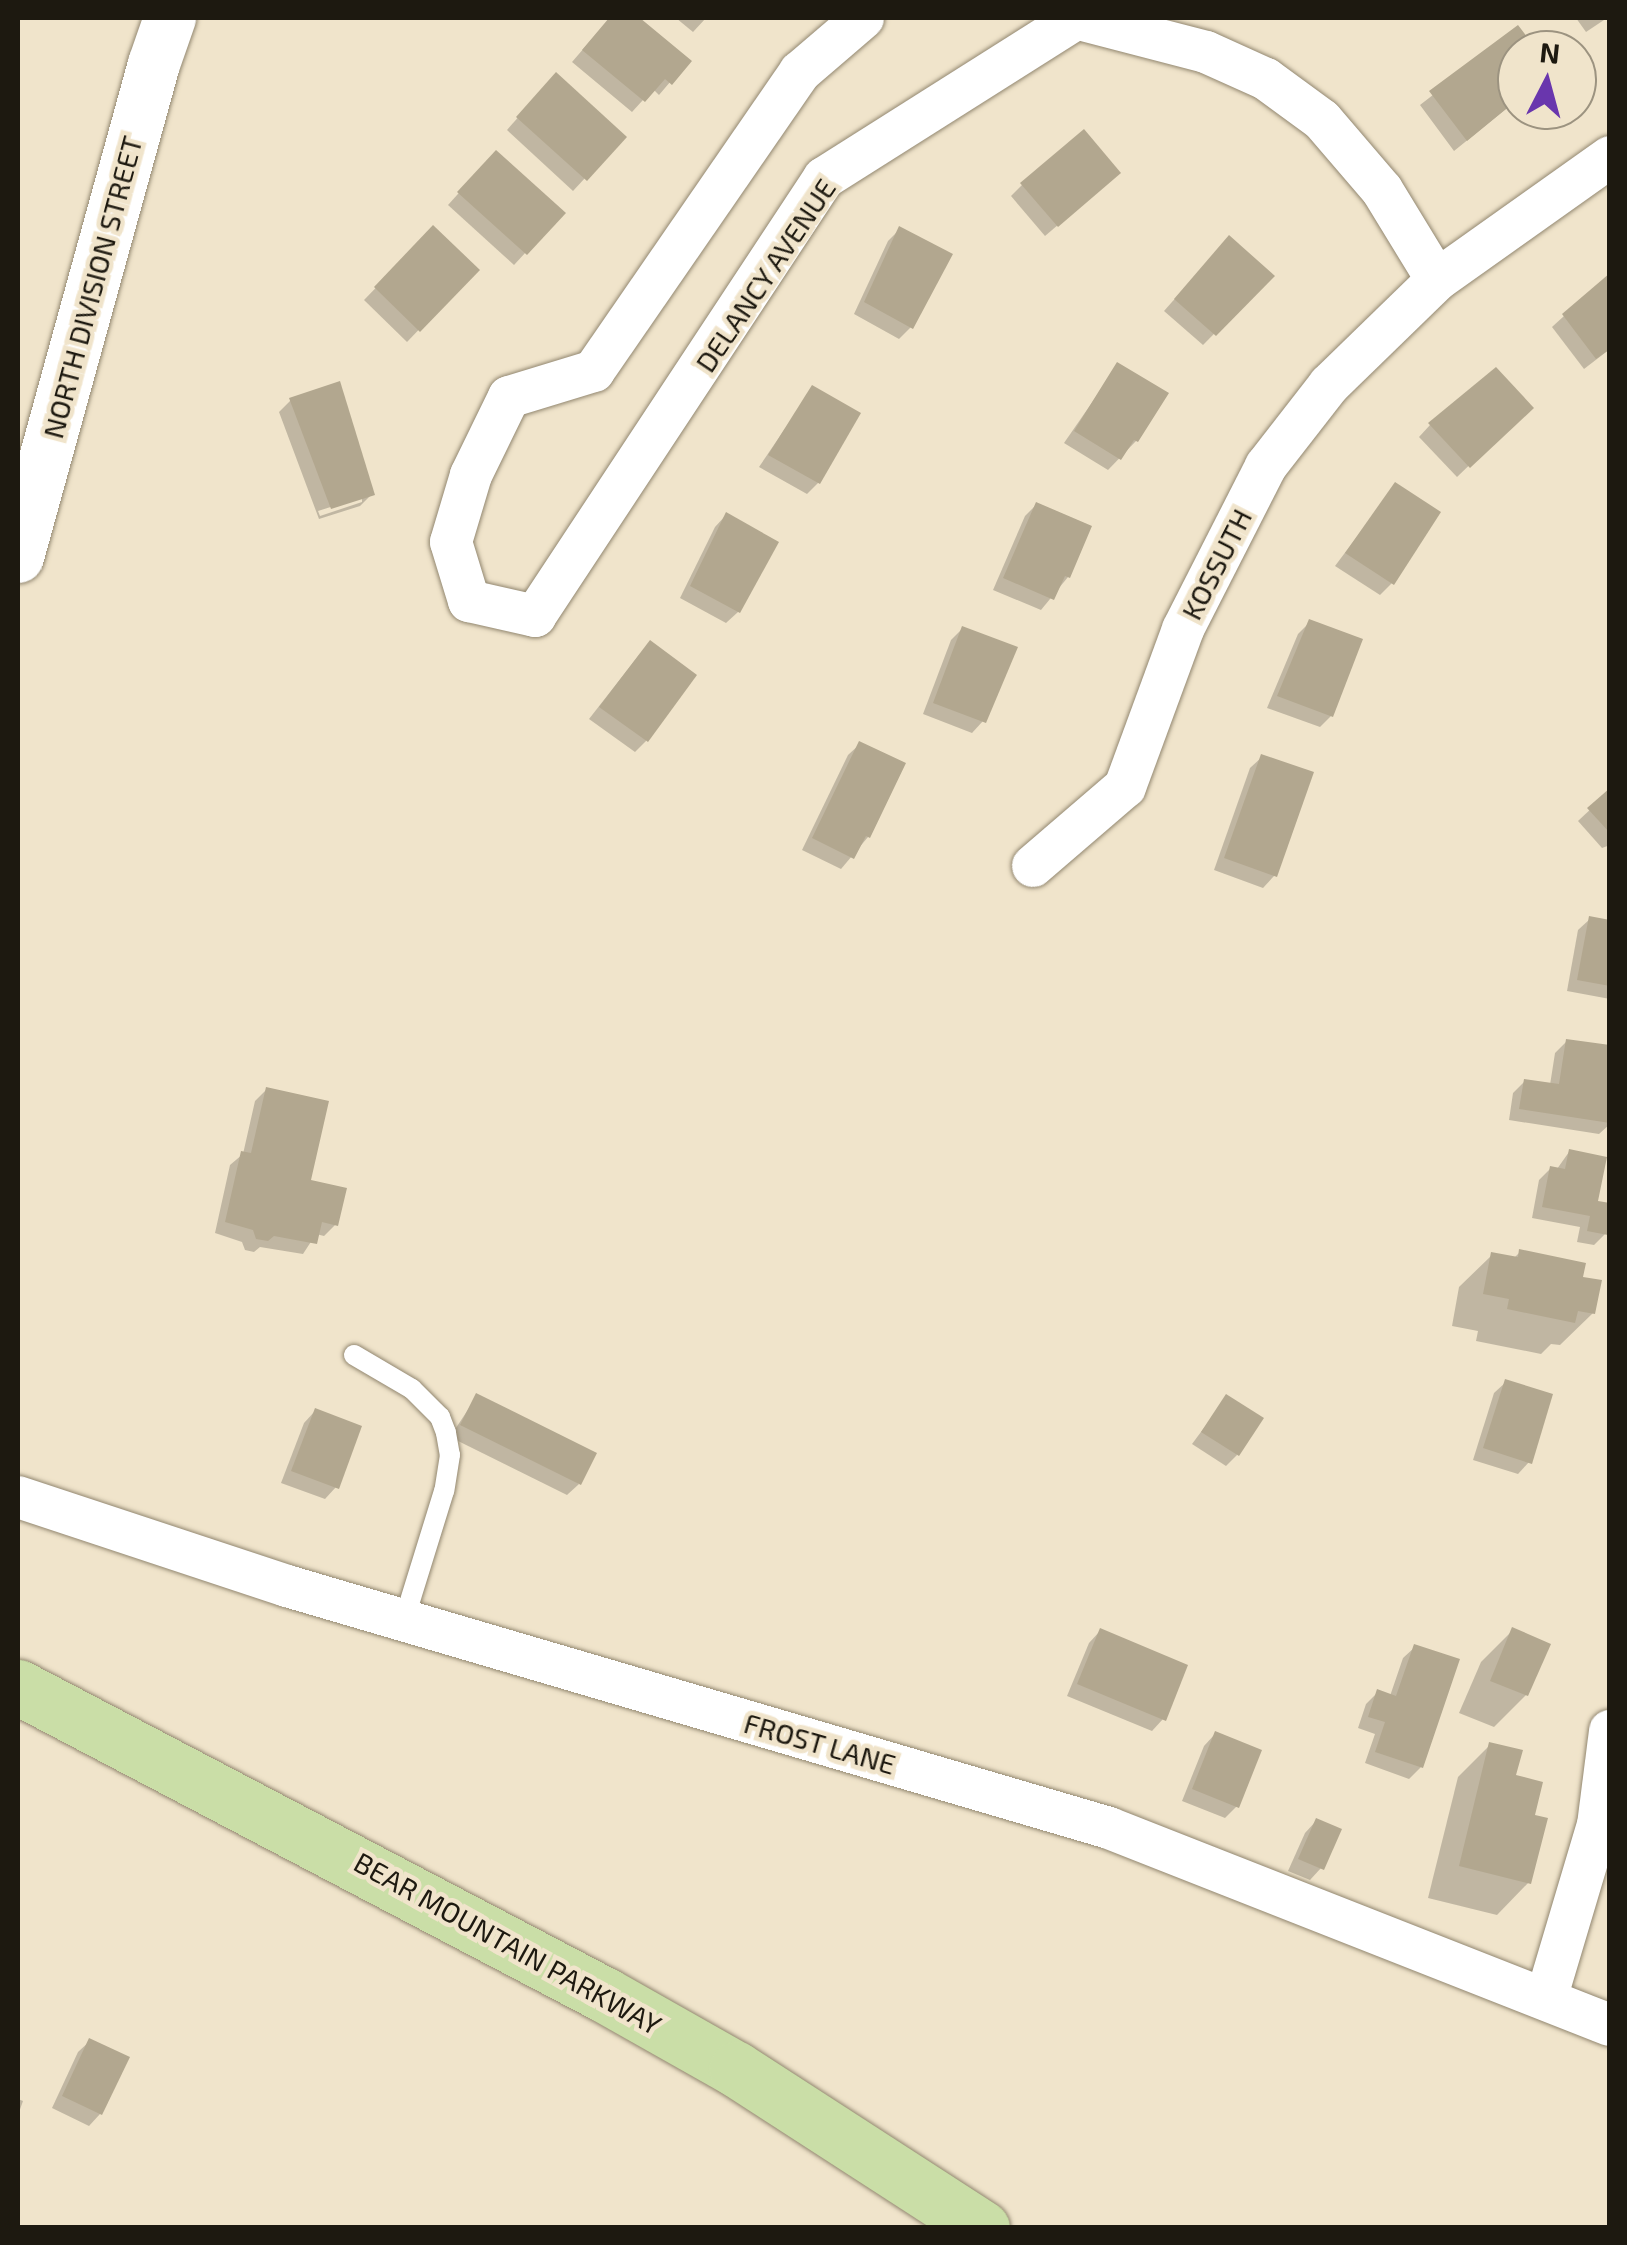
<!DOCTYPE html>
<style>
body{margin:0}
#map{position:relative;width:1627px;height:2245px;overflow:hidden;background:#f0e4cb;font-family:"Exo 2",sans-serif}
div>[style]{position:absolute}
.shadow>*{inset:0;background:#0003}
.building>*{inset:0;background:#b2a78f}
.roads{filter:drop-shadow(0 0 2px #928770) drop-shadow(0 0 2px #928770)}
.service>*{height:20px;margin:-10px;padding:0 10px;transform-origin:10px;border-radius:10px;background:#fff}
.minor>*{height:42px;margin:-21px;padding:0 21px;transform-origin:21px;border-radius:21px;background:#fff}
.tertiary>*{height:52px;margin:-26px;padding:0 26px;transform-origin:26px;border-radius:26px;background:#fff}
.trunk>*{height:55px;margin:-27.5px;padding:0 27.5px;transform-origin:27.5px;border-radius:27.5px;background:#cadea7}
span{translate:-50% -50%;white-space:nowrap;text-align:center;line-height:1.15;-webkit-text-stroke:9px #f0e4cb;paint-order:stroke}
.street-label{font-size:28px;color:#1d1910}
.frame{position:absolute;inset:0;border:20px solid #1d1910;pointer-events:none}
.north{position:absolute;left:1497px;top:30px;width:100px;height:100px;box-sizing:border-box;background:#f0e4cb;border:2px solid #9c9380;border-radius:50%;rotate:6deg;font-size:28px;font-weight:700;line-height:40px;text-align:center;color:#1d1910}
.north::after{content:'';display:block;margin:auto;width:35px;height:45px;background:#6936ad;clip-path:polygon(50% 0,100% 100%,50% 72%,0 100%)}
</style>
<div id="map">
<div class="shadow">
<div style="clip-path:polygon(610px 18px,636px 18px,688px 61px,659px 95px,653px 89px,632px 112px,572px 62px)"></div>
<div style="clip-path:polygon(676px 18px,706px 18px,693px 32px)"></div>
<div style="clip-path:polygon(1576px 18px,1607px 18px,1586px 32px)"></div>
<div style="clip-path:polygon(1518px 29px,1534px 50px,1517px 50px,1517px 100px,1454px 151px,1420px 105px)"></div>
<div style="clip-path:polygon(545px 87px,623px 137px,573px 191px,507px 130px)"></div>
<div style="clip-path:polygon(485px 164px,562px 213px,514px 265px,448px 205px)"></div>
<div style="clip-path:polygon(1106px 184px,1045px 236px,1011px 196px,1022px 185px)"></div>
<div style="clip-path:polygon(433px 229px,476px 270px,407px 342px,364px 300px)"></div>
<div style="clip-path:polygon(900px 229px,911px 327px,899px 339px,854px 314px,888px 241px)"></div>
<div style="clip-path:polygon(1218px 250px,1271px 276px,1203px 345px,1164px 311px)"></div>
<div style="clip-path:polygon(1564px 316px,1610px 349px,1584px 369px,1552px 327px)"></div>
<div style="clip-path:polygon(1118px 365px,1136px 441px,1108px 470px,1064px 443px)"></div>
<div style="clip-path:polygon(812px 389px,818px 483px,807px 494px,759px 467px)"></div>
<div style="clip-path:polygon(evenodd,291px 400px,372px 494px,360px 506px,319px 519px,279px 412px,291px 400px,362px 497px,362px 502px,320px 516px,318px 511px,362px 497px)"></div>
<div style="clip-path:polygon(1530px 407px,1457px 477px,1419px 437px,1430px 425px)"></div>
<div style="clip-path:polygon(1395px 486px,1392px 583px,1380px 595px,1335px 566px)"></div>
<div style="clip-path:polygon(1036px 505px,1068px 577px,1041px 610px,993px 590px,1025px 516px)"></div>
<div style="clip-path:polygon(726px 515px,776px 543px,738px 612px,726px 623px,680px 598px,715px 527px)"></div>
<div style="clip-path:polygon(1310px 622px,1331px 716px,1320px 727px,1267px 708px,1298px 634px)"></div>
<div style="clip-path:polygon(962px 629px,983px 721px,972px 733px,923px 714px,951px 640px)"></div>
<div style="clip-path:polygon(639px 655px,646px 741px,635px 752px,589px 719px)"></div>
<div style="clip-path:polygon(860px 744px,868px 837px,841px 869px,802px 850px,848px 755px)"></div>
<div style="clip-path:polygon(1262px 757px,1274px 876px,1263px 888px,1214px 870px,1250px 768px)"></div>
<div style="clip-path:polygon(1610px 791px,1610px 845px,1602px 848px,1578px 821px)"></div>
<div style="clip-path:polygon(1590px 919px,1610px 922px,1610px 999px,1567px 991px,1578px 930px)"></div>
<div style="clip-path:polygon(1567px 1041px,1610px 1048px,1610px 1124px,1599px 1134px,1509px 1120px,1513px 1093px,1525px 1081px,1550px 1085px,1555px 1053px)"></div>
<div style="clip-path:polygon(267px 1089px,308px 1182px,336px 1224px,324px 1236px,316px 1234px,303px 1254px,260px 1247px,254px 1252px,245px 1250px,242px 1242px,215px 1233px,230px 1165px,243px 1154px,255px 1101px)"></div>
<div style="clip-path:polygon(1569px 1152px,1605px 1234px,1594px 1245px,1577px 1242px,1580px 1227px,1532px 1218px,1539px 1180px,1551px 1168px,1557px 1169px)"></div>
<div style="clip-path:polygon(1520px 1252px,1580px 1279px,1593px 1313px,1560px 1345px,1551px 1344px,1541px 1354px,1476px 1341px,1478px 1331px,1452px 1326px,1459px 1287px,1492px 1255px,1513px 1259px)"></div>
<div style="clip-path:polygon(1506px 1382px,1529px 1462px,1518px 1474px,1473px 1460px,1494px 1393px)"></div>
<div style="clip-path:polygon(477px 1396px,579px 1484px,567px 1495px,450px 1437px)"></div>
<div style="clip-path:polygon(1227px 1397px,1237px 1455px,1226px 1466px,1192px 1444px)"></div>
<div style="clip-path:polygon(315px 1411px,336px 1487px,325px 1499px,281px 1483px,304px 1423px)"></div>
<div style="clip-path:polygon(1513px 1630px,1526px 1695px,1494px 1727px,1459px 1713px,1481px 1662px)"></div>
<div style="clip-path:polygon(1100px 1631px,1163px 1719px,1152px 1731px,1067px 1696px,1089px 1643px)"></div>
<div style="clip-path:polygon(1415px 1647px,1421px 1767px,1409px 1779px,1365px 1763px,1375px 1734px,1358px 1728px,1366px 1704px,1378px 1692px,1390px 1696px,1403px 1658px)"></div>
<div style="clip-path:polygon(1215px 1734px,1237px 1806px,1225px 1818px,1182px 1801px,1204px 1746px)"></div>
<div style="clip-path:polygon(1490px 1745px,1513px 1777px,1532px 1817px,1529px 1882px,1497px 1915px,1428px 1898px,1458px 1777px)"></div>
<div style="clip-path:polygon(1316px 1821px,1321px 1868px,1310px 1880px,1288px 1871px,1305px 1833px)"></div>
<div style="clip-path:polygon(90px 2041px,100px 2114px,89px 2126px,52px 2108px,78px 2052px)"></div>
<div style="clip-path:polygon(18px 2099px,23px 2101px,18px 2115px)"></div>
</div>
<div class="building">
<div style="clip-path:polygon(609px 18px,640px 18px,692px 61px,672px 85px,665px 79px,645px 102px,582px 50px)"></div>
<div style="clip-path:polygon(1518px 25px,1537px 50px,1517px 50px,1517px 100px,1467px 141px,1429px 91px)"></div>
<div style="clip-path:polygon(556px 72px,627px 137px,587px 181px,516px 117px)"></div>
<div style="clip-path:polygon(1084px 129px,1121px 173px,1058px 227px,1020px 183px)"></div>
<div style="clip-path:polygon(496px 150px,566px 213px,527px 255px,457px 192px)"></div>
<div style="clip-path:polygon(433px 225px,480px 270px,420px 332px,374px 287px)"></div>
<div style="clip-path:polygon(899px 226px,953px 254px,913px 329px,864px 302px)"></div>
<div style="clip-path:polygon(1229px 235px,1275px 276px,1216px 336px,1174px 299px)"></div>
<div style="clip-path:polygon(1610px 273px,1610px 349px,1596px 359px,1562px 314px)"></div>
<div style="clip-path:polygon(1117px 362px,1169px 393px,1138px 442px,1134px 440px,1121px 460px,1074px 431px)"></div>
<div style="clip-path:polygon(1496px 367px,1534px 408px,1470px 468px,1428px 423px)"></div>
<div style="clip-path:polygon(340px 381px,375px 495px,331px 509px,289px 398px)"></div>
<div style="clip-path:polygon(812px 385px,861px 413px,820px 484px,768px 455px)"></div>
<div style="clip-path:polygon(1395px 482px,1441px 512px,1394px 585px,1345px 553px)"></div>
<div style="clip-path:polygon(1036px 502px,1092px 526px,1070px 578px,1065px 576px,1054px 600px,1003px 578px)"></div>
<div style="clip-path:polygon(726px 512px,779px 542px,740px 613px,690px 586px)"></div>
<div style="clip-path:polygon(1309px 619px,1363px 639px,1333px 717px,1277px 696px)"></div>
<div style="clip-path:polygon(962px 626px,1018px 647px,986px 723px,933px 703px)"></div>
<div style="clip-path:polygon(650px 640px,697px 675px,648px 742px,599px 707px)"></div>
<div style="clip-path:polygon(859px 741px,906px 763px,870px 838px,866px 836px,854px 859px,812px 838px)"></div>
<div style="clip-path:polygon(1261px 754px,1314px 772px,1277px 877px,1224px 858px)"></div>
<div style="clip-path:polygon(1610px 788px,1610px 833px,1587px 808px)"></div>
<div style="clip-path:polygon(1589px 916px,1610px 920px,1610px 986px,1577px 980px)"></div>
<div style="clip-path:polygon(1566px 1039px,1610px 1045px,1610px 1123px,1519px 1109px,1524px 1079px,1559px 1084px)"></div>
<div style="clip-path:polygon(266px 1087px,329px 1101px,311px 1180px,347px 1188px,338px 1226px,322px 1222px,317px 1244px,274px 1236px,268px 1241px,256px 1239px,253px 1230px,225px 1222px,241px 1151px,251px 1153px)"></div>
<div style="clip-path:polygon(1569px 1149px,1607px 1157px,1598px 1201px,1610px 1203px,1608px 1235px,1587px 1231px,1590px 1216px,1542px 1207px,1550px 1166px,1565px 1169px)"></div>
<div style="clip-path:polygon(1519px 1249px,1586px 1263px,1583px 1277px,1602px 1280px,1595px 1314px,1578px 1311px,1575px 1323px,1507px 1309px,1509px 1299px,1483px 1294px,1491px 1252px,1518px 1257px)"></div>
<div style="clip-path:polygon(1505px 1379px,1553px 1394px,1532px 1464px,1483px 1448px)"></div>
<div style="clip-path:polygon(476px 1393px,597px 1453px,581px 1485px,460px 1425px)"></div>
<div style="clip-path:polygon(1226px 1394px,1264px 1418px,1239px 1456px,1201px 1432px)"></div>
<div style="clip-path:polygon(315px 1408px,362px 1426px,339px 1489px,291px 1471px)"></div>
<div style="clip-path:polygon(1512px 1627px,1551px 1644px,1528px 1696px,1490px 1681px)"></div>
<div style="clip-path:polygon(1100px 1628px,1188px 1665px,1166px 1721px,1077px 1684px)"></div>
<div style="clip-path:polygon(1414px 1644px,1460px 1659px,1423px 1768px,1375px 1752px,1385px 1722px,1368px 1717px,1377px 1689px,1396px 1696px)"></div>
<div style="clip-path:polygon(1215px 1731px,1262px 1750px,1239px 1808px,1192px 1789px)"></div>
<div style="clip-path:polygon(1489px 1742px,1523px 1750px,1516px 1775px,1543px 1782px,1535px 1815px,1548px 1818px,1531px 1884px,1459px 1866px)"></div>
<div style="clip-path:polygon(1316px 1818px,1342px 1829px,1324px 1870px,1298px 1859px)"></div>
<div style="clip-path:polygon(89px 2038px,130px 2057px,102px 2115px,62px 2096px)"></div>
</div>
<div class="roads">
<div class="service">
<div style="left:354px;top:1355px;width:67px;rotate:30.4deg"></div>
<div style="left:412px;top:1389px;width:40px;rotate:45deg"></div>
<div style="left:440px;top:1417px;width:17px;rotate:69deg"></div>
<div style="left:446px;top:1433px;width:22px;rotate:80deg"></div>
<div style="left:450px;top:1455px;width:36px;rotate:99deg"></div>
<div style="left:444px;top:1491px;width:135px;rotate:107.2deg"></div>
</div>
<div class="minor">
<div style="left:863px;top:18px;width:83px;rotate:139.4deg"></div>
<div style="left:800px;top:72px;width:363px;rotate:124.6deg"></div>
<div style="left:594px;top:371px;width:89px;rotate:163deg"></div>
<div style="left:509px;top:397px;width:87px;rotate:116deg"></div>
<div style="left:471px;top:475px;width:70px;rotate:106.6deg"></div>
<div style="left:451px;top:542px;width:62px;rotate:73deg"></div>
<div style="left:469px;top:601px;width:68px;rotate:12.8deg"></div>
<div style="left:535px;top:616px;width:525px;rotate:-56.58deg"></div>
<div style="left:824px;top:178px;width:299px;rotate:-32.3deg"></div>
<div style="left:1075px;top:18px;width:135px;rotate:14.5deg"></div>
<div style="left:1206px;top:52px;width:66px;rotate:24.2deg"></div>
<div style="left:1266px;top:79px;width:69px;rotate:36.2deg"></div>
<div style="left:1322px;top:120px;width:92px;rotate:49.4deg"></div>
<div style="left:1382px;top:190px;width:105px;rotate:58.6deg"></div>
<div style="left:1033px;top:866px;width:121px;rotate:-40.7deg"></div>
<div style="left:1125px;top:787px;width:168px;rotate:-69.8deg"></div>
<div style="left:1183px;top:629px;width:183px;rotate:-63deg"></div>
<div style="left:1266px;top:466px;width:103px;rotate:-52.1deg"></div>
<div style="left:1329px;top:385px;width:151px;rotate:-44.2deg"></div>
<div style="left:1437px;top:280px;width:212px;rotate:-35.4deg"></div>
<div style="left:18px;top:1497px;width:283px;rotate:18.3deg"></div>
<div style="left:287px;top:1586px;width:857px;rotate:16.4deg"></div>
<div style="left:1109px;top:1828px;width:538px;rotate:21.47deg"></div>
<div style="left:1546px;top:1999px;width:182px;rotate:-73.4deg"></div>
<div style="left:1598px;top:1825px;width:95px;rotate:-82.7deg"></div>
</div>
<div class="tertiary">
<div style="left:18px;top:557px;width:511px;rotate:-74.58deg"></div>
<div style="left:154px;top:64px;width:49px;rotate:-70.8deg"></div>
</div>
<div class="trunk">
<div style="left:18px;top:1687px;width:663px;rotate:27.69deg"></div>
<div style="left:605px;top:1995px;width:150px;rotate:29.5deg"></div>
<div style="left:736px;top:2069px;width:293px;rotate:32.9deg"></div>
</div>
</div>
<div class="street-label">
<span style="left:765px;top:275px;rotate:-56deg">DELANCY AVENUE</span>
<span style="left:92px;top:287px;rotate:-75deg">NORTH DIVISION STREET</span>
<span style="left:1216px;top:564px;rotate:-63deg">KOSSUTH</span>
<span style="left:820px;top:1743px;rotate:16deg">FROST LANE</span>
<span style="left:508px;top:1943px;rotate:29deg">BEAR MOUNTAIN PARKWAY</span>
</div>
<div class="frame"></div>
<div class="north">N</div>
</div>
